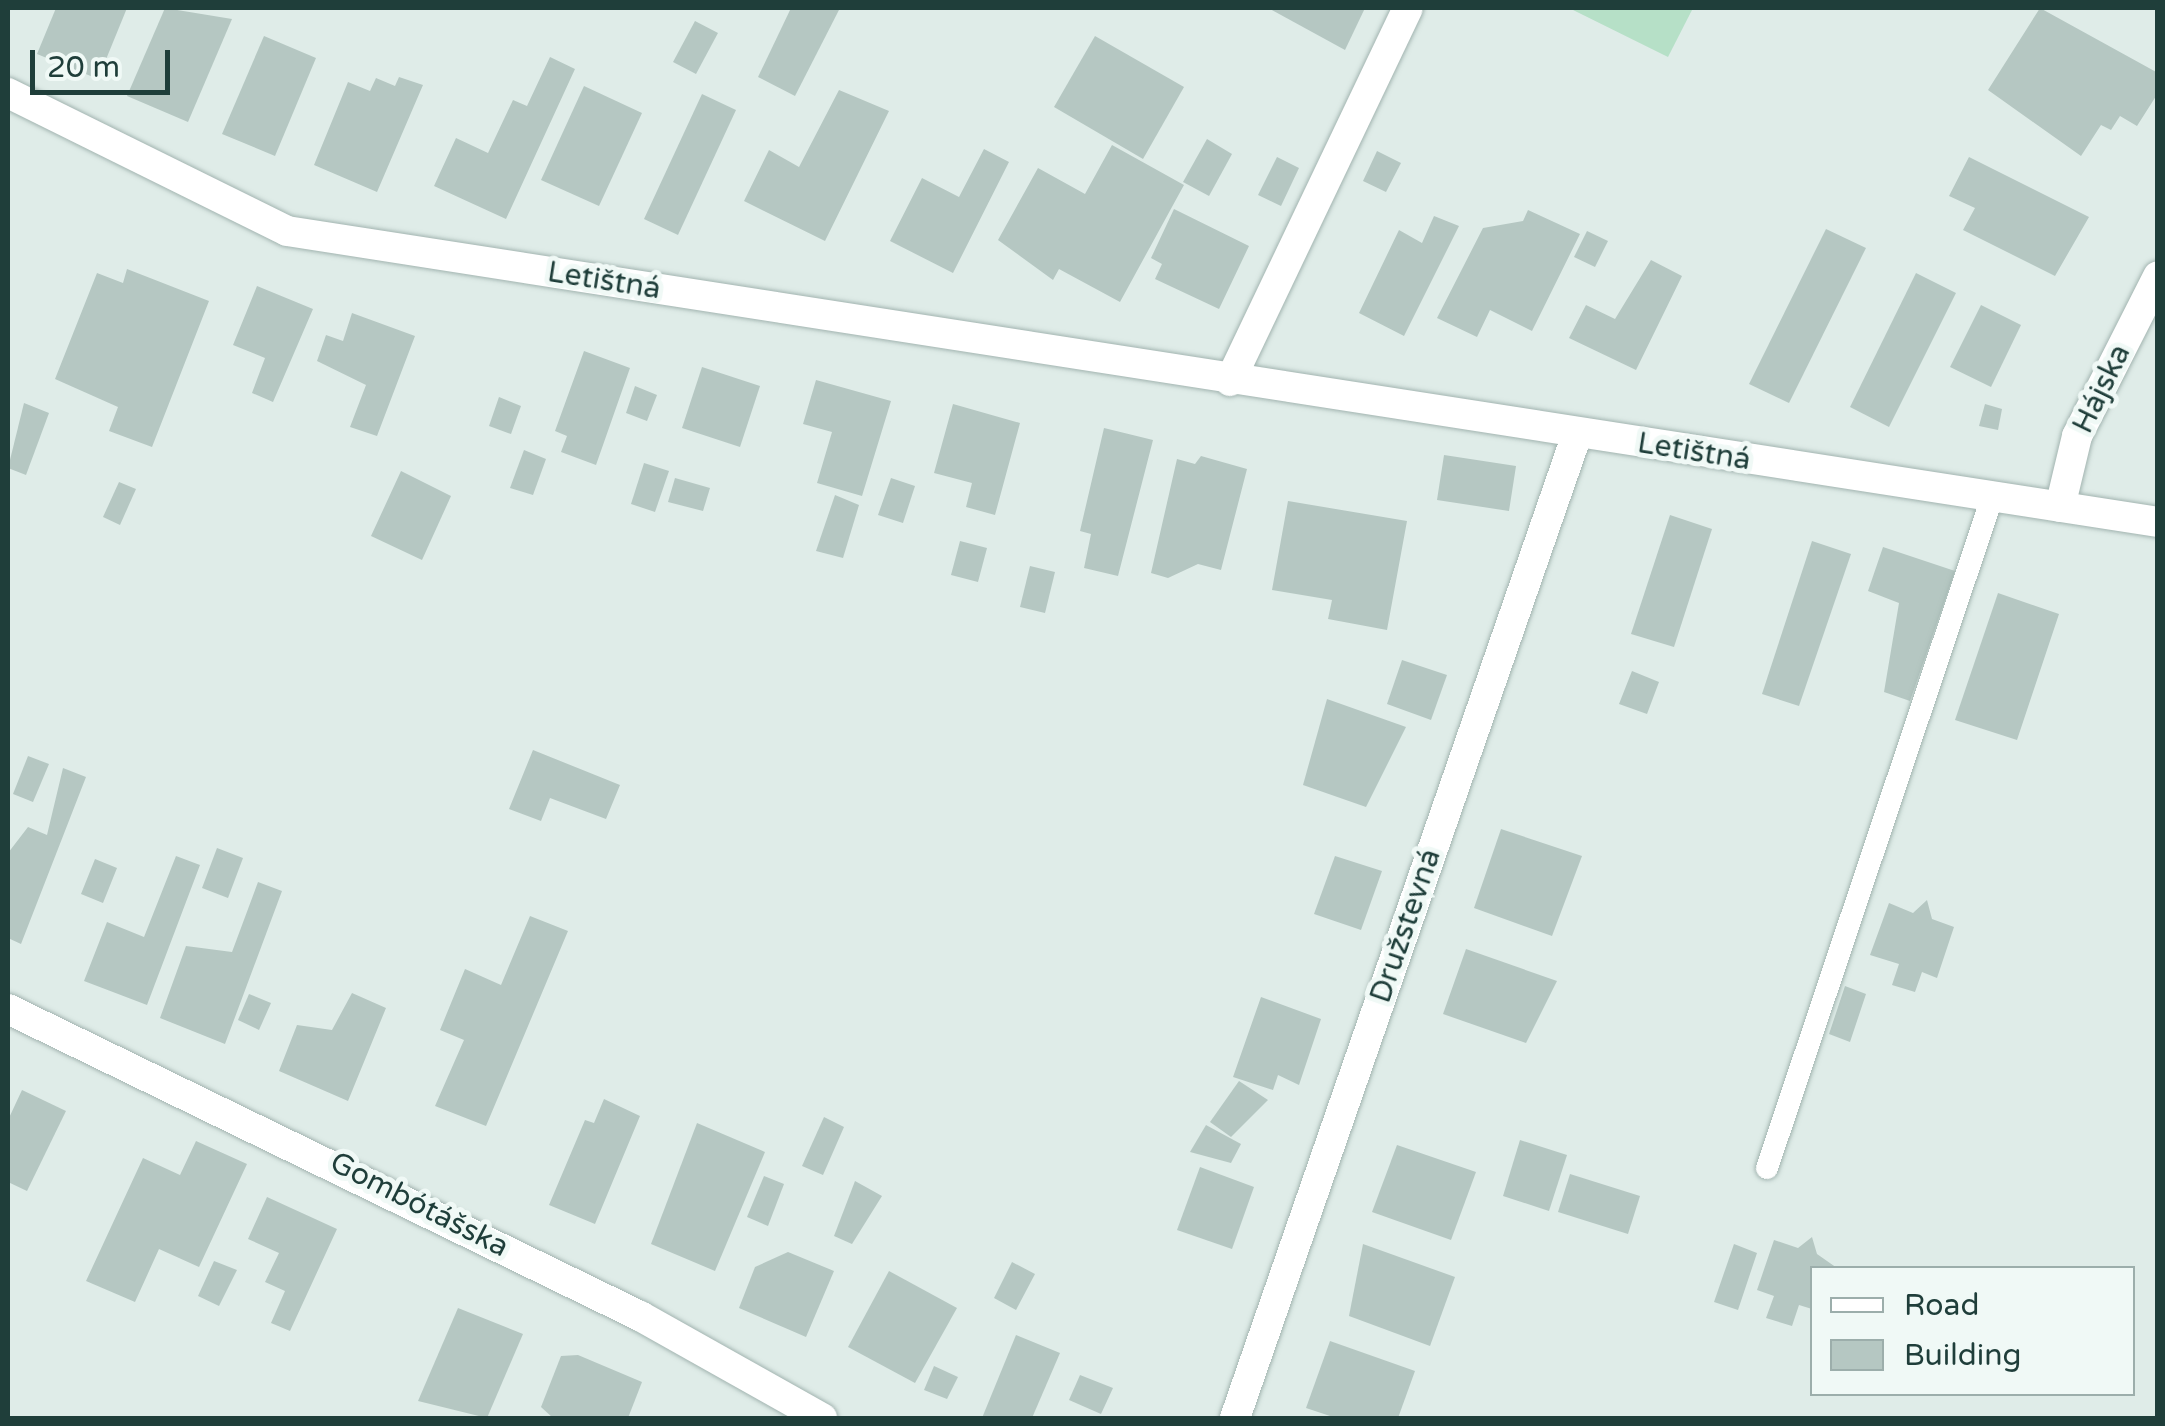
<!DOCTYPE html>
<meta charset="utf-8">
<style>
body{margin:0}
#map{position:relative;width:2165px;height:1426px;overflow:hidden;background:#dfece8;font-family:"Varela Round",sans-serif}
div>[style]{position:absolute}
.green>*{inset:0;background:#b6e0c7}
.building>*{inset:0;background:#b5c7c2}
.roads{filter:drop-shadow(0 0 2px #a2b4b0) drop-shadow(0 0 2px #a2b4b0)}
.service>*{height:22px;margin:-11px;padding:0 11px;transform-origin:11px;border-radius:11px;background:#fff}
.minor>*{height:30px;margin:-15px;padding:0 15px;transform-origin:15px;border-radius:15px;background:#fff}
span{translate:-50% -50%;white-space:nowrap;text-align:center;line-height:1.15;-webkit-text-stroke:10px #f0f9f6;paint-order:stroke}
.street-label{font-size:30px;color:#1f3e3a}
.frame{position:absolute;inset:0;border:10px solid #1f3e3a;pointer-events:none}
.legend{position:absolute;left:1810px;top:1266px;width:325px;height:130px;box-sizing:border-box;background:#f0f9f6;border:2px solid #9caeab;margin:0;padding:12px 18px;list-style:none;font-size:30px;color:#1f3e3a}
.legend li{display:flex;align-items:center;gap:20px;height:50px}
.legend b{width:50px;border:2px solid #9caeab}
.scale{position:absolute;left:30px;top:50px;width:140px;height:45px;box-sizing:border-box;border:5px solid #1f3e3a;border-top:0;padding-left:12px;font-size:30px;line-height:35px;white-space:nowrap;color:#1f3e3a;-webkit-text-stroke:8px #f0f9f6;paint-order:stroke}
</style>
<div id="map">
<div class="green">
<div style="clip-path:polygon(1569px 8px,1693px 8px,1668px 57px)"></div>
</div>
<div class="building">
<div style="clip-path:polygon(56px 8px,127px 8px,98px 79px,37px 54px)"></div>
<div style="clip-path:polygon(165px 8px,232px 19px,188px 122px,127px 96px)"></div>
<div style="clip-path:polygon(791px 8px,840px 8px,795px 96px,758px 77px)"></div>
<div style="clip-path:polygon(1268px 8px,1365px 8px,1345px 50px)"></div>
<div style="clip-path:polygon(2040px 8px,2158px 73px,2158px 93px,2137px 126px,2120px 116px,2111px 130px,2101px 125px,2081px 156px,1988px 90px)"></div>
<div style="clip-path:polygon(695px 21px,718px 33px,696px 74px,673px 62px)"></div>
<div style="clip-path:polygon(264px 36px,316px 58px,275px 156px,222px 134px)"></div>
<div style="clip-path:polygon(1095px 36px,1184px 87px,1143px 159px,1054px 107px)"></div>
<div style="clip-path:polygon(550px 57px,575px 69px,506px 219px,434px 186px,456px 138px,488px 153px,513px 100px,527px 106px)"></div>
<div style="clip-path:polygon(399px 77px,423px 85px,377px 192px,314px 165px,348px 82px,370px 91px,376px 78px,395px 86px)"></div>
<div style="clip-path:polygon(584px 86px,642px 113px,599px 206px,541px 180px)"></div>
<div style="clip-path:polygon(839px 90px,889px 111px,825px 241px,744px 201px,769px 150px,799px 167px)"></div>
<div style="clip-path:polygon(702px 94px,736px 110px,678px 235px,644px 219px)"></div>
<div style="clip-path:polygon(1207px 139px,1232px 154px,1209px 196px,1183px 182px)"></div>
<div style="clip-path:polygon(1112px 145px,1184px 185px,1120px 302px,1059px 269px,1053px 280px,998px 240px,1038px 168px,1085px 194px)"></div>
<div style="clip-path:polygon(984px 149px,1009px 162px,953px 273px,890px 241px,922px 178px,959px 197px)"></div>
<div style="clip-path:polygon(1377px 151px,1401px 163px,1386px 192px,1363px 181px)"></div>
<div style="clip-path:polygon(1277px 157px,1299px 168px,1281px 206px,1258px 195px)"></div>
<div style="clip-path:polygon(1969px 157px,2089px 217px,2055px 276px,1963px 230px,1975px 208px,1949px 196px)"></div>
<div style="clip-path:polygon(1174px 209px,1249px 246px,1219px 309px,1155px 279px,1162px 264px,1151px 258px)"></div>
<div style="clip-path:polygon(1528px 210px,1580px 234px,1532px 331px,1490px 310px,1477px 337px,1437px 318px,1483px 228px,1523px 221px)"></div>
<div style="clip-path:polygon(1434px 216px,1459px 226px,1404px 336px,1359px 313px,1399px 230px,1422px 243px)"></div>
<div style="clip-path:polygon(1826px 229px,1866px 248px,1789px 403px,1749px 384px)"></div>
<div style="clip-path:polygon(1587px 231px,1608px 241px,1595px 267px,1574px 257px)"></div>
<div style="clip-path:polygon(1651px 260px,1682px 276px,1636px 370px,1569px 338px,1586px 305px,1615px 319px)"></div>
<div style="clip-path:polygon(127px 269px,209px 301px,152px 447px,109px 431px,118px 407px,55px 379px,97px 273px,123px 283px)"></div>
<div style="clip-path:polygon(1916px 273px,1956px 293px,1889px 427px,1850px 407px)"></div>
<div style="clip-path:polygon(257px 286px,313px 309px,273px 402px,252px 393px,265px 358px,233px 345px)"></div>
<div style="clip-path:polygon(1981px 305px,2021px 325px,1991px 387px,1950px 367px)"></div>
<div style="clip-path:polygon(352px 313px,415px 336px,377px 436px,350px 427px,366px 385px,317px 361px,326px 335px,343px 341px)"></div>
<div style="clip-path:polygon(584px 351px,630px 368px,596px 465px,561px 452px,567px 436px,555px 431px)"></div>
<div style="clip-path:polygon(702px 367px,760px 386px,740px 447px,682px 428px)"></div>
<div style="clip-path:polygon(816px 380px,891px 401px,862px 496px,817px 483px,832px 432px,803px 424px)"></div>
<div style="clip-path:polygon(635px 386px,657px 395px,647px 421px,626px 413px)"></div>
<div style="clip-path:polygon(499px 397px,521px 406px,511px 434px,489px 426px)"></div>
<div style="clip-path:polygon(24px 403px,49px 413px,26px 475px,8px 468px)"></div>
<div style="clip-path:polygon(953px 404px,1020px 423px,995px 515px,966px 507px,972px 483px,934px 473px)"></div>
<div style="clip-path:polygon(1985px 404px,2002px 409px,1998px 430px,1979px 426px)"></div>
<div style="clip-path:polygon(1104px 428px,1153px 440px,1118px 576px,1084px 568px,1091px 534px,1080px 531px)"></div>
<div style="clip-path:polygon(524px 450px,546px 459px,533px 495px,510px 488px)"></div>
<div style="clip-path:polygon(1444px 455px,1516px 466px,1509px 511px,1437px 500px)"></div>
<div style="clip-path:polygon(1201px 456px,1247px 469px,1221px 570px,1198px 564px,1168px 578px,1151px 573px,1177px 459px,1195px 464px)"></div>
<div style="clip-path:polygon(644px 463px,669px 471px,655px 512px,631px 504px)"></div>
<div style="clip-path:polygon(401px 471px,451px 496px,422px 560px,371px 536px)"></div>
<div style="clip-path:polygon(675px 478px,710px 488px,703px 511px,668px 502px)"></div>
<div style="clip-path:polygon(891px 478px,915px 486px,903px 523px,878px 515px)"></div>
<div style="clip-path:polygon(119px 482px,136px 489px,120px 525px,103px 517px)"></div>
<div style="clip-path:polygon(835px 495px,859px 505px,843px 558px,816px 551px)"></div>
<div style="clip-path:polygon(1288px 501px,1407px 521px,1387px 630px,1328px 619px,1332px 600px,1272px 590px)"></div>
<div style="clip-path:polygon(1670px 515px,1712px 529px,1674px 647px,1631px 634px)"></div>
<div style="clip-path:polygon(960px 541px,987px 548px,978px 582px,951px 575px)"></div>
<div style="clip-path:polygon(1812px 541px,1851px 554px,1799px 706px,1762px 694px)"></div>
<div style="clip-path:polygon(1883px 547px,1955px 571px,1910px 701px,1884px 692px,1899px 603px,1868px 591px)"></div>
<div style="clip-path:polygon(1030px 566px,1055px 572px,1045px 613px,1020px 607px)"></div>
<div style="clip-path:polygon(1998px 593px,2059px 614px,2017px 740px,1955px 720px)"></div>
<div style="clip-path:polygon(1402px 660px,1447px 675px,1431px 720px,1387px 704px)"></div>
<div style="clip-path:polygon(1632px 671px,1659px 682px,1647px 714px,1619px 704px)"></div>
<div style="clip-path:polygon(1327px 699px,1406px 727px,1366px 807px,1303px 785px)"></div>
<div style="clip-path:polygon(533px 750px,620px 785px,606px 819px,550px 798px,541px 821px,509px 809px)"></div>
<div style="clip-path:polygon(28px 756px,49px 764px,33px 802px,13px 794px)"></div>
<div style="clip-path:polygon(63px 768px,86px 777px,21px 944px,8px 938px,8px 853px,28px 827px,47px 835px)"></div>
<div style="clip-path:polygon(1501px 829px,1582px 856px,1552px 936px,1474px 908px)"></div>
<div style="clip-path:polygon(217px 848px,243px 858px,228px 898px,202px 888px)"></div>
<div style="clip-path:polygon(176px 856px,200px 865px,147px 1005px,84px 981px,107px 922px,144px 937px)"></div>
<div style="clip-path:polygon(1335px 856px,1382px 871px,1361px 930px,1314px 914px)"></div>
<div style="clip-path:polygon(95px 859px,117px 868px,103px 903px,81px 894px)"></div>
<div style="clip-path:polygon(258px 882px,282px 891px,225px 1044px,160px 1018px,186px 946px,232px 952px)"></div>
<div style="clip-path:polygon(1927px 900px,1932px 919px,1954px 927px,1937px 978px,1922px 972px,1915px 992px,1892px 985px,1899px 964px,1870px 955px,1889px 903px,1913px 913px)"></div>
<div style="clip-path:polygon(530px 916px,568px 931px,486px 1126px,435px 1106px,464px 1040px,440px 1030px,465px 969px,501px 985px)"></div>
<div style="clip-path:polygon(1466px 949px,1557px 981px,1526px 1043px,1443px 1014px)"></div>
<div style="clip-path:polygon(1845px 986px,1866px 994px,1850px 1042px,1829px 1034px)"></div>
<div style="clip-path:polygon(352px 993px,386px 1008px,348px 1101px,279px 1071px,297px 1025px,332px 1030px)"></div>
<div style="clip-path:polygon(249px 994px,271px 1003px,259px 1030px,238px 1020px)"></div>
<div style="clip-path:polygon(1261px 997px,1321px 1019px,1299px 1085px,1278px 1075px,1273px 1090px,1233px 1077px)"></div>
<div style="clip-path:polygon(1239px 1081px,1268px 1100px,1231px 1137px,1210px 1122px)"></div>
<div style="clip-path:polygon(22px 1090px,66px 1111px,27px 1191px,8px 1182px,8px 1120px)"></div>
<div style="clip-path:polygon(604px 1099px,640px 1116px,595px 1224px,549px 1205px,585px 1120px,594px 1123px)"></div>
<div style="clip-path:polygon(824px 1117px,844px 1127px,823px 1175px,802px 1166px)"></div>
<div style="clip-path:polygon(697px 1123px,765px 1152px,715px 1271px,651px 1244px)"></div>
<div style="clip-path:polygon(1206px 1125px,1241px 1144px,1231px 1163px,1190px 1152px)"></div>
<div style="clip-path:polygon(1520px 1140px,1567px 1155px,1549px 1211px,1503px 1196px)"></div>
<div style="clip-path:polygon(196px 1141px,247px 1164px,199px 1267px,159px 1249px,135px 1302px,86px 1281px,143px 1158px,180px 1175px)"></div>
<div style="clip-path:polygon(1397px 1145px,1476px 1172px,1451px 1240px,1372px 1212px)"></div>
<div style="clip-path:polygon(1200px 1167px,1254px 1187px,1232px 1249px,1177px 1230px)"></div>
<div style="clip-path:polygon(1570px 1174px,1640px 1196px,1628px 1234px,1558px 1212px)"></div>
<div style="clip-path:polygon(764px 1176px,784px 1184px,768px 1226px,747px 1217px)"></div>
<div style="clip-path:polygon(855px 1181px,882px 1196px,852px 1244px,834px 1236px)"></div>
<div style="clip-path:polygon(267px 1197px,337px 1229px,290px 1331px,271px 1323px,285px 1291px,265px 1282px,279px 1253px,248px 1239px)"></div>
<div style="clip-path:polygon(1812px 1237px,1817px 1254px,1837px 1268px,1812px 1268px,1812px 1309px,1799px 1305px,1792px 1326px,1766px 1318px,1774px 1296px,1757px 1290px,1774px 1240px,1798px 1248px)"></div>
<div style="clip-path:polygon(1363px 1244px,1455px 1277px,1430px 1346px,1349px 1316px)"></div>
<div style="clip-path:polygon(1734px 1244px,1757px 1253px,1738px 1310px,1714px 1302px)"></div>
<div style="clip-path:polygon(788px 1252px,834px 1271px,806px 1337px,739px 1308px,755px 1267px)"></div>
<div style="clip-path:polygon(214px 1261px,237px 1270px,219px 1306px,198px 1296px)"></div>
<div style="clip-path:polygon(1012px 1262px,1035px 1274px,1016px 1310px,994px 1298px)"></div>
<div style="clip-path:polygon(889px 1271px,957px 1308px,915px 1383px,848px 1347px)"></div>
<div style="clip-path:polygon(458px 1308px,523px 1334px,487px 1418px,418px 1401px)"></div>
<div style="clip-path:polygon(1016px 1335px,1060px 1353px,1032px 1418px,982px 1418px)"></div>
<div style="clip-path:polygon(1330px 1341px,1415px 1371px,1398px 1418px,1336px 1418px,1306px 1408px)"></div>
<div style="clip-path:polygon(578px 1355px,642px 1382px,628px 1418px,553px 1418px,541px 1407px,561px 1356px)"></div>
<div style="clip-path:polygon(934px 1366px,958px 1377px,947px 1399px,924px 1390px)"></div>
<div style="clip-path:polygon(1080px 1375px,1113px 1388px,1101px 1414px,1069px 1400px)"></div>
</div>
<div class="roads">
<div class="service">
<div style="left:1767px;top:1168px;width:707px;rotate:-71.44deg"></div>
</div>
<div class="minor">
<div style="left:8px;top:93px;width:311px;rotate:26.3deg"></div>
<div style="left:287px;top:231px;width:1893px;rotate:8.84deg"></div>
<div style="left:1230px;top:381px;width:413px;rotate:-64.5deg"></div>
<div style="left:2060px;top:507px;width:73px;rotate:-76.5deg"></div>
<div style="left:2077px;top:436px;width:179px;rotate:-63.1deg"></div>
<div style="left:8px;top:1009px;width:703px;rotate:25.91deg"></div>
<div style="left:640px;top:1316px;width:209px;rotate:29.3deg"></div>
<div style="left:1235px;top:1418px;width:1042px;rotate:-70.83deg"></div>
</div>
</div>
<div class="street-label">
<span style="left:604px;top:281px;rotate:9deg">Letištná</span>
<span style="left:2102px;top:389px;rotate:-64deg">Hájska</span>
<span style="left:1694px;top:452px;rotate:9deg">Letištná</span>
<span style="left:1406px;top:926px;rotate:-71deg">Družstevná</span>
<span style="left:419px;top:1205px;rotate:27deg">Gombótášska</span>
</div>
<div class="frame"></div>
<ul class="legend">
<li><b style="height:12px;background:#fff"></b>Road</li>
<li><b style="height:28px;background:#b5c7c2"></b>Building</li>
</ul>
<div class="scale">20 m</div>
</div>
